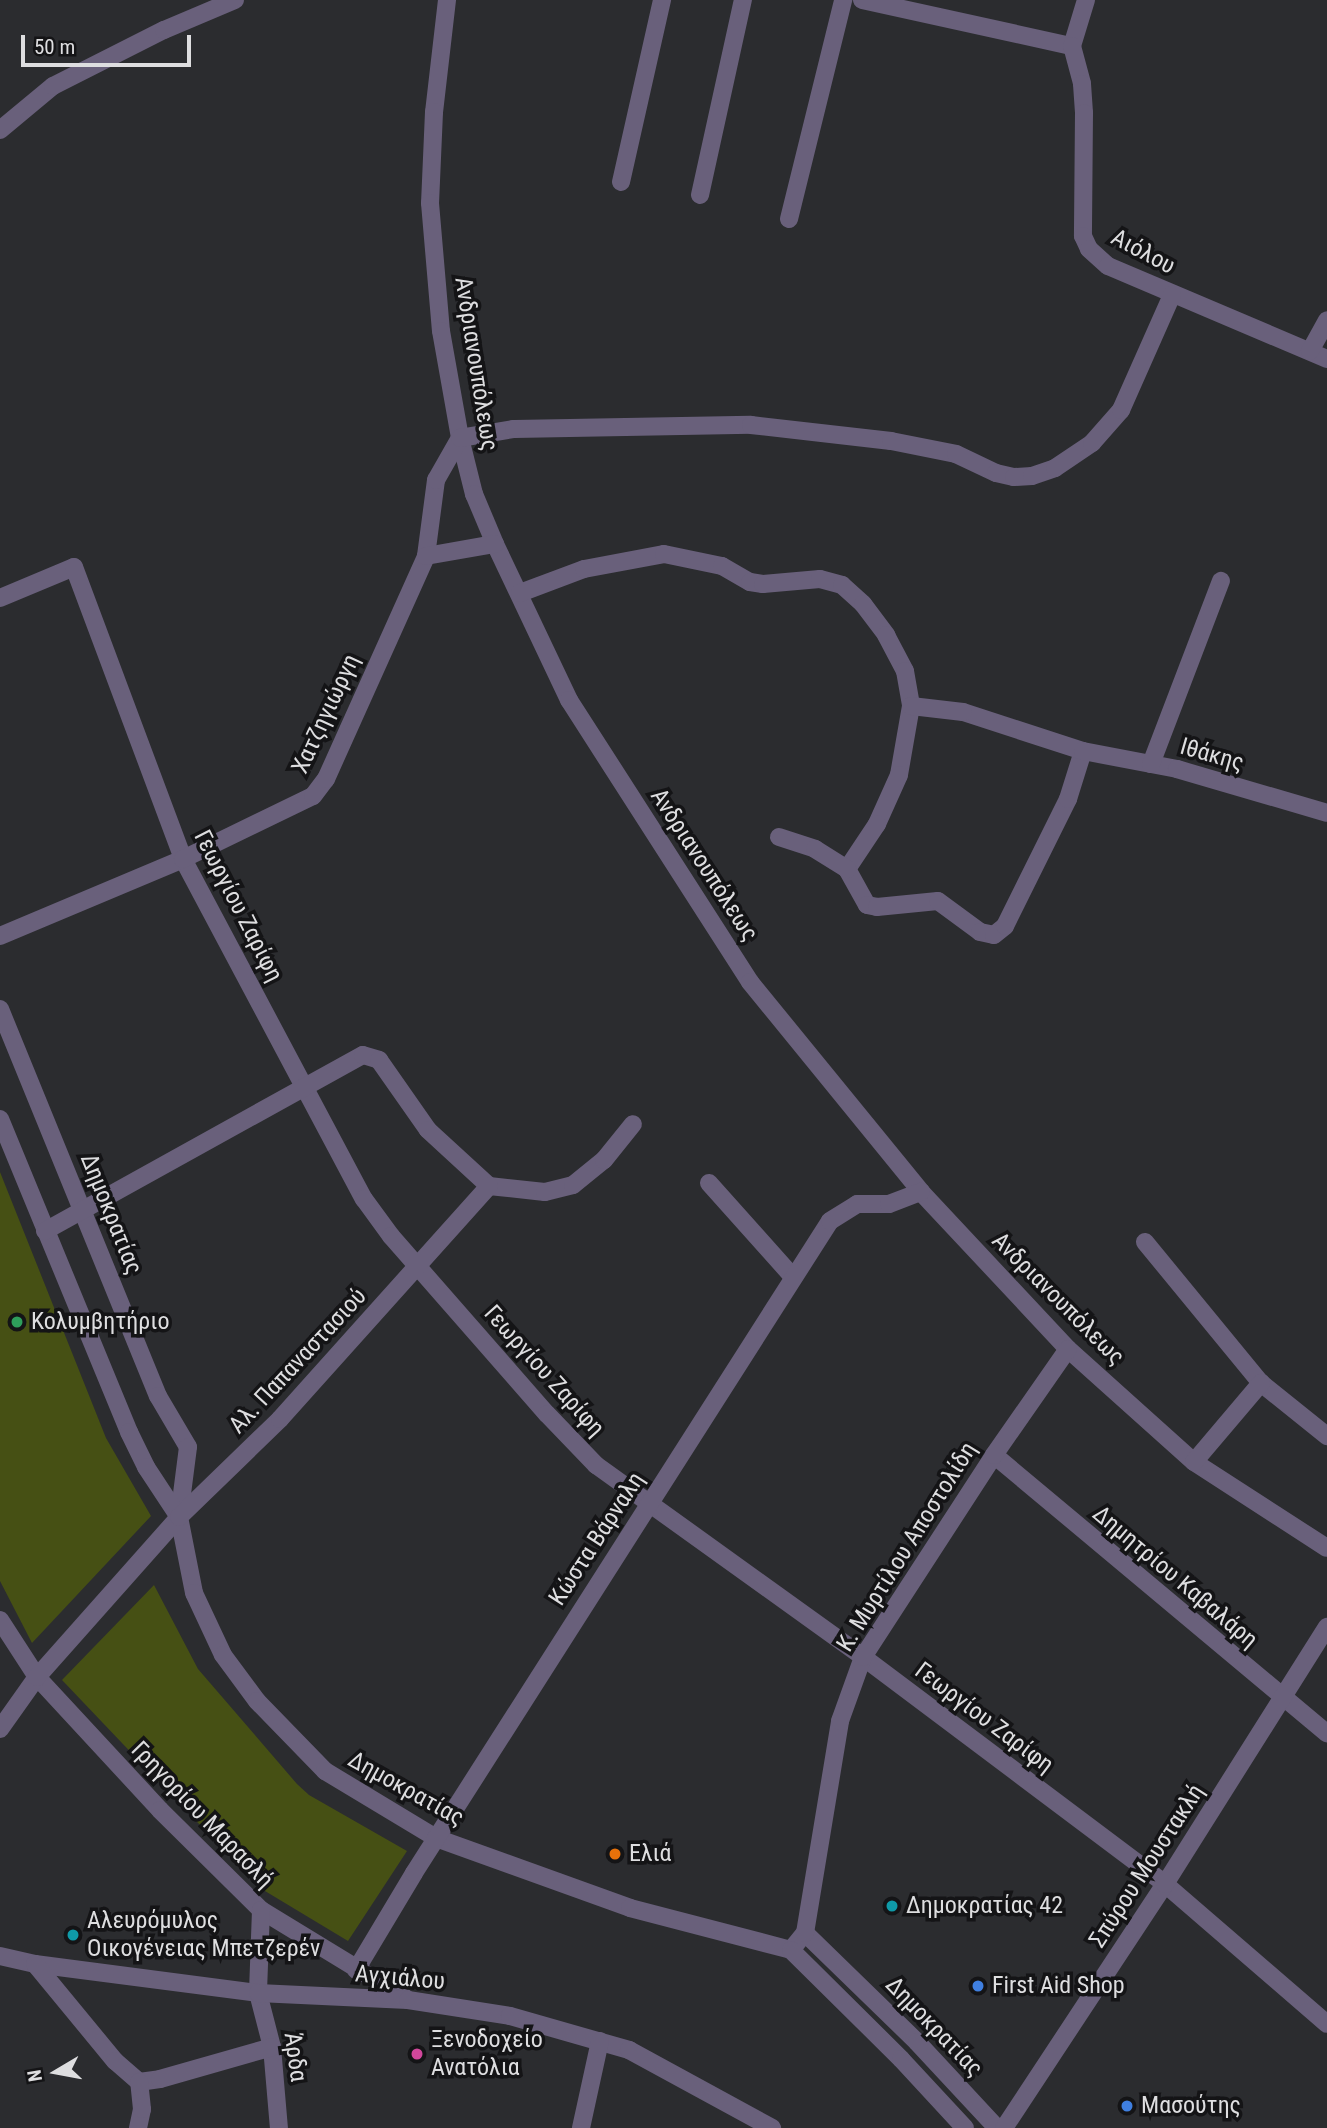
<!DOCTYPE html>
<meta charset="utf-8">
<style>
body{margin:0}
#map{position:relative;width:1327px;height:2128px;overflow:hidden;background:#2b2c2f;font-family:"Roboto Condensed",sans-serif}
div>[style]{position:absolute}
.green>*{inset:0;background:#465014}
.minor>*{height:18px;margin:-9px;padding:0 9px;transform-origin:9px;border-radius:9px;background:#69607b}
.dots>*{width:19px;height:19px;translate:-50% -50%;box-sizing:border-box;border:4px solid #141416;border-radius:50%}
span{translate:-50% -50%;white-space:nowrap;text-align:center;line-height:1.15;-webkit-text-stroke:7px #141416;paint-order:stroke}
.street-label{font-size:24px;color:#dedee0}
.poi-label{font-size:24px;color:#dedee0}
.left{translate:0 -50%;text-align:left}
.north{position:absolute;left:21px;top:2037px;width:70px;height:70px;-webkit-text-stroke:5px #141416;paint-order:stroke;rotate:260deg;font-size:19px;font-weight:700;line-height:28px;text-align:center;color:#dedee0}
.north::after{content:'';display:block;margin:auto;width:24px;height:32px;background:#dedee0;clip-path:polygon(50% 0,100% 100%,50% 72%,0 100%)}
.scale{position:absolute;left:21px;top:35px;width:170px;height:32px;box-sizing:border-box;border:4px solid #dedee0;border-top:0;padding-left:9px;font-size:21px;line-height:24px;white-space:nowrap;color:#dedee0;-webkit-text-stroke:5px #141416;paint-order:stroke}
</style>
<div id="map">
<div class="green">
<div style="clip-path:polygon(0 1172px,106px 1438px,151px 1516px,32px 1643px,0 1581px)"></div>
<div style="clip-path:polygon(154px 1585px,198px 1669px,297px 1784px,309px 1795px,407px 1851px,348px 1941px,260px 1888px,62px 1680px)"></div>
</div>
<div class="minor">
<div style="left:447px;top:0;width:113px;rotate:96.6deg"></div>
<div style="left:434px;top:112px;width:91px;rotate:92.5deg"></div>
<div style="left:430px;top:203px;width:128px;rotate:85.1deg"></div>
<div style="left:441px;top:331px;width:109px;rotate:79.9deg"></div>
<div style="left:460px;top:438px;width:58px;rotate:76deg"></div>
<div style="left:474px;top:494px;width:54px;rotate:67.2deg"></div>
<div style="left:495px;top:544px;width:173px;rotate:64.6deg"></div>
<div style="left:569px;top:700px;width:335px;rotate:57.3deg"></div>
<div style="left:750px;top:982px;width:271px;rotate:50.8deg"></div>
<div style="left:921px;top:1192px;width:215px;rotate:46.9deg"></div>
<div style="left:1068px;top:1349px;width:169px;rotate:41.9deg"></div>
<div style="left:1194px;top:1462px;width:158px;rotate:32.9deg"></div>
<div style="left:862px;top:0;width:215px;rotate:12.4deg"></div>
<div style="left:1072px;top:46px;width:48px;rotate:-73.1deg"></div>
<div style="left:1072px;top:46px;width:39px;rotate:75deg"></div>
<div style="left:1082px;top:84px;width:29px;rotate:86deg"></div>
<div style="left:1084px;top:113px;width:123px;rotate:90.5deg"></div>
<div style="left:1083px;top:236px;width:14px;rotate:65deg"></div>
<div style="left:1089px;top:249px;width:25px;rotate:42deg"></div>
<div style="left:1108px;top:266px;width:238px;rotate:23deg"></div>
<div style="left:0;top:130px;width:69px;rotate:-39.7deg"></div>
<div style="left:53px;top:86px;width:124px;rotate:-26.8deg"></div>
<div style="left:164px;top:30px;width:77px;rotate:-22.9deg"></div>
<div style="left:621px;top:182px;width:187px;rotate:-77.3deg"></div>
<div style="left:700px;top:195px;width:200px;rotate:-77.6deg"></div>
<div style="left:789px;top:219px;width:226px;rotate:-76.1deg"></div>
<div style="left:1310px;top:351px;width:35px;rotate:-61deg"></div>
<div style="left:426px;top:556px;width:77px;rotate:-82.5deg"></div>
<div style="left:436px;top:480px;width:48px;rotate:-60.3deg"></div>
<div style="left:460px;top:438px;width:55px;rotate:-9.5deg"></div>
<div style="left:514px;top:429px;width:237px;rotate:-1deg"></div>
<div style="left:751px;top:425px;width:141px;rotate:6.5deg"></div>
<div style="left:891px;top:441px;width:66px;rotate:11.3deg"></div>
<div style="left:956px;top:454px;width:44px;rotate:25.4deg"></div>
<div style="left:996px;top:473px;width:18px;rotate:13deg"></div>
<div style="left:1014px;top:477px;width:18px;rotate:-3deg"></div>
<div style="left:1032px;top:476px;width:24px;rotate:-19deg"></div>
<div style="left:1055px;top:468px;width:45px;rotate:-34deg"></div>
<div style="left:1092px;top:443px;width:44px;rotate:-48.7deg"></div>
<div style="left:1121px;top:410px;width:126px;rotate:-66.1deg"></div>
<div style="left:520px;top:593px;width:68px;rotate:-20.6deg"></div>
<div style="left:584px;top:569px;width:81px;rotate:-10.6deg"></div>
<div style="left:664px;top:554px;width:59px;rotate:11.7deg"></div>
<div style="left:722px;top:566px;width:32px;rotate:30deg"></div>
<div style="left:750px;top:582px;width:13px;rotate:9deg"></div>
<div style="left:763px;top:584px;width:57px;rotate:-5deg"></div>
<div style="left:820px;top:579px;width:23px;rotate:15deg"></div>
<div style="left:842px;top:585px;width:28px;rotate:42deg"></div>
<div style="left:863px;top:604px;width:39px;rotate:53deg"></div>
<div style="left:886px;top:635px;width:41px;rotate:62.2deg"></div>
<div style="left:905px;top:671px;width:36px;rotate:80deg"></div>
<div style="left:911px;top:706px;width:70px;rotate:99.9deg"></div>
<div style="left:899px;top:775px;width:54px;rotate:114.2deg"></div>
<div style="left:877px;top:824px;width:54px;rotate:123.7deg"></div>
<div style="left:847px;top:869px;width:41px;rotate:60.9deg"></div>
<div style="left:867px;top:905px;width:10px;rotate:11deg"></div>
<div style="left:877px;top:907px;width:61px;rotate:-5.6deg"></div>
<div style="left:938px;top:901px;width:52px;rotate:36.4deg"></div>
<div style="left:980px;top:932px;width:14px;rotate:12deg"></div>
<div style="left:994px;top:935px;width:14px;rotate:-39deg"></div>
<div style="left:1005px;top:926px;width:142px;rotate:-63.6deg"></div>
<div style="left:1068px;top:799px;width:50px;rotate:-72.6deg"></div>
<div style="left:1083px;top:751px;width:126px;rotate:-162deg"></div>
<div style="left:963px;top:712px;width:52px;rotate:-173.4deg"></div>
<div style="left:0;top:598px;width:80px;rotate:-22.7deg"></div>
<div style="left:74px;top:567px;width:312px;rotate:69.5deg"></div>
<div style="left:183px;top:859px;width:385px;rotate:62deg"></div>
<div style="left:364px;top:1199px;width:46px;rotate:53.9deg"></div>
<div style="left:391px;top:1236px;width:237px;rotate:48.8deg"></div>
<div style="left:547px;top:1414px;width:71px;rotate:46.1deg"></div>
<div style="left:596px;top:1465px;width:329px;rotate:35.7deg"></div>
<div style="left:863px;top:1657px;width:378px;rotate:36.9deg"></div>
<div style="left:1165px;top:1884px;width:214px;rotate:40.8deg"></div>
<div style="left:1083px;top:751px;width:96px;rotate:10.8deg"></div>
<div style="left:1177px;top:769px;width:156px;rotate:16.3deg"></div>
<div style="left:1151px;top:764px;width:196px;rotate:-69.1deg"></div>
<div style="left:779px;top:837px;width:38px;rotate:18deg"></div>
<div style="left:815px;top:849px;width:38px;rotate:32deg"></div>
<div style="left:0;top:936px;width:199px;rotate:-22.8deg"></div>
<div style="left:183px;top:859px;width:144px;rotate:-25.9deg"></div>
<div style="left:313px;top:796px;width:21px;rotate:-53deg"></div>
<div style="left:326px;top:779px;width:244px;rotate:-65.8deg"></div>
<div style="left:426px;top:556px;width:70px;rotate:-9.9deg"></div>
<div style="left:0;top:1009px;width:418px;rotate:67.8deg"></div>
<div style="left:158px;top:1396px;width:59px;rotate:59.5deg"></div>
<div style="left:188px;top:1447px;width:71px;rotate:97.3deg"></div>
<div style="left:179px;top:1517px;width:77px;rotate:78.8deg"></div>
<div style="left:194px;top:1593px;width:68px;rotate:64.9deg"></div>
<div style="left:223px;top:1655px;width:57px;rotate:53.5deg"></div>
<div style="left:257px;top:1701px;width:98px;rotate:45.8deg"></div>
<div style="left:325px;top:1771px;width:130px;rotate:31.1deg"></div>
<div style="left:436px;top:1838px;width:206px;rotate:19.8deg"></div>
<div style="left:630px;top:1908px;width:166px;rotate:14.6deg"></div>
<div style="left:0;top:1119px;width:339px;rotate:67.6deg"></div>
<div style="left:129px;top:1432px;width:39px;rotate:64deg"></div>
<div style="left:146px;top:1467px;width:60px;rotate:56.6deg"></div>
<div style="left:709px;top:1183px;width:126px;rotate:48.2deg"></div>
<div style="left:489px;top:1186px;width:56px;rotate:6.1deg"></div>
<div style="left:545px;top:1192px;width:29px;rotate:-14deg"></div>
<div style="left:573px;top:1185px;width:40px;rotate:-39deg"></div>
<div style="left:604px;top:1160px;width:46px;rotate:-51.1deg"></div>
<div style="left:45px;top:1231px;width:363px;rotate:-29deg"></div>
<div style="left:363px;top:1055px;width:17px;rotate:17deg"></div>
<div style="left:379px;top:1060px;width:85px;rotate:55deg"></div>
<div style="left:428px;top:1130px;width:83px;rotate:42.6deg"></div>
<div style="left:1145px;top:1242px;width:183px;rotate:50.6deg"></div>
<div style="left:1261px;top:1383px;width:85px;rotate:38.8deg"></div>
<div style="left:994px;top:1455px;width:434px;rotate:39.9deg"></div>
<div style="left:1194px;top:1462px;width:104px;rotate:-49.7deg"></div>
<div style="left:0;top:1620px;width:68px;rotate:57deg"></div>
<div style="left:37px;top:1677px;width:181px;rotate:47.2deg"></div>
<div style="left:160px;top:1810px;width:142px;rotate:44.7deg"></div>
<div style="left:261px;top:1910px;width:169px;rotate:31.4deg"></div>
<div style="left:0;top:1729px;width:64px;rotate:-54.6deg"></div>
<div style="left:37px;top:1677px;width:214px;rotate:-48.4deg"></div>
<div style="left:179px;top:1517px;width:141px;rotate:-44.1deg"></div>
<div style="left:280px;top:1419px;width:313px;rotate:-48.1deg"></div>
<div style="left:261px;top:1910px;width:83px;rotate:92.1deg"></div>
<div style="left:258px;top:1993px;width:56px;rotate:75.5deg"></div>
<div style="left:272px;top:2047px;width:81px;rotate:85.1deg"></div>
<div style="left:805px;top:1933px;width:156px;rotate:44.2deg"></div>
<div style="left:917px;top:2042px;width:117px;rotate:47.1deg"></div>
<div style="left:791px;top:1950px;width:22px;rotate:-51deg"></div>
<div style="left:805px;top:1933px;width:215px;rotate:-80.6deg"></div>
<div style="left:840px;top:1721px;width:68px;rotate:-70.2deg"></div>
<div style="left:863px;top:1657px;width:241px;rotate:-57deg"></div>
<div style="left:994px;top:1455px;width:129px;rotate:-55.1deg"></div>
<div style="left:791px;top:1950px;width:155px;rotate:44.7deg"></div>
<div style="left:901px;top:2059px;width:94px;rotate:47.2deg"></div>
<div style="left:0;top:1956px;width:36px;rotate:13deg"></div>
<div style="left:35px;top:1964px;width:225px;rotate:7.4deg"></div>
<div style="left:258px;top:1993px;width:150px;rotate:2.7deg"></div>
<div style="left:408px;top:2000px;width:103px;rotate:8.9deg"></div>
<div style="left:510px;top:2016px;width:124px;rotate:15.9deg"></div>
<div style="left:629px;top:2050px;width:163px;rotate:28.6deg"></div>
<div style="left:35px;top:1964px;width:126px;rotate:50.5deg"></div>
<div style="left:115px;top:2061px;width:32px;rotate:41deg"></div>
<div style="left:139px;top:2082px;width:21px;rotate:-8deg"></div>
<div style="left:160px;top:2079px;width:116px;rotate:-15.9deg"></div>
<div style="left:356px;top:1970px;width:113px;rotate:-59.1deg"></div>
<div style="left:414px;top:1873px;width:773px;rotate:-57.46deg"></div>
<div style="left:830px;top:1221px;width:32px;rotate:-32deg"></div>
<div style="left:857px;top:1204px;width:32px"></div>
<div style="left:889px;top:1204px;width:34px;rotate:-21deg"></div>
<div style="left:138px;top:2128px;width:19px;rotate:-78deg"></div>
<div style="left:142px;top:2109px;width:27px;rotate:-96deg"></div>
<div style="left:581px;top:2128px;width:89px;rotate:-77.7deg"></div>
<div style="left:1004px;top:2128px;width:292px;rotate:-56.6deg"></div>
<div style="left:1165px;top:1884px;width:304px;rotate:-57.8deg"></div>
</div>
<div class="dots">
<div style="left:17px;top:1322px;background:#2e9e5b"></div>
<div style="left:615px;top:1854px;background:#e8710a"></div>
<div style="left:892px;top:1906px;background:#0f9aa8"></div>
<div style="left:73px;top:1935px;background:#0f9aa8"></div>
<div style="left:978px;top:1986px;background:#3f7fe0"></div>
<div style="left:417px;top:2054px;background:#d1479c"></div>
<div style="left:1127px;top:2106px;background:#3f7fe0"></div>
</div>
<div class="street-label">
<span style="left:1143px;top:252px;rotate:28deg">Αιόλου</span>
<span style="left:476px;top:364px;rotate:81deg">Ανδριανουπόλεως</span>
<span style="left:326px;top:714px;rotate:-65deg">Χατζηγιώργη</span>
<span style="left:1212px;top:755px;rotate:16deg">Ιθάκης</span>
<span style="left:704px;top:865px;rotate:57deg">Ανδριανουπόλεως</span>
<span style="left:238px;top:906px;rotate:63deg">Γεωργίου Ζαρίφη</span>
<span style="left:111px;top:1214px;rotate:68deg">Δημοκρατίας</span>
<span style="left:1058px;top:1299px;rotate:45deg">Ανδριανουπόλεως</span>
<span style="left:298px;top:1361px;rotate:-47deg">Αλ. Παπαναστασιού</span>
<span style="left:544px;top:1371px;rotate:48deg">Γεωργίου Ζαρίφη</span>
<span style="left:597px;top:1539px;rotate:-57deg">Κώστα Βάρναλη</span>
<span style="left:907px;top:1547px;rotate:-58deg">Κ. Μυρτίλου Αποστολίδη</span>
<span style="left:1175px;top:1577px;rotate:40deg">Δημητρίου Καβαλάρη</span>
<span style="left:984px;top:1718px;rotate:37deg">Γεωργίου Ζαρίφη</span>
<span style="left:406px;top:1789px;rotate:29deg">Δημοκρατίας</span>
<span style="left:202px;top:1815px;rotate:46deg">Γρηγορίου Μαρασλή</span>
<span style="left:1147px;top:1866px;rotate:-57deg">Σπύρου Μουστακλή</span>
<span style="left:400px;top:1978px;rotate:5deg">Αγχιάλου</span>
<span style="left:934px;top:2027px;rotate:46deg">Δημοκρατίας</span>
<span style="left:295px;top:2057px;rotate:82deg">Άρδα</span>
</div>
<div class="poi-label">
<span class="left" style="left:31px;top:1322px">Κολυμβητήριο</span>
<span class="left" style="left:629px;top:1854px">Ελιά</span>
<span class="left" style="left:906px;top:1906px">Δημοκρατίας 42</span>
<span class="left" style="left:87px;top:1935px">Αλευρόμυλος<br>Οικογένειας Μπετζερέν</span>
<span class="left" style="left:992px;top:1986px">First Aid Shop</span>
<span class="left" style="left:431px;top:2054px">Ξενοδοχείο<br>Ανατόλια</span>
<span class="left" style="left:1141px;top:2106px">Μασούτης</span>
</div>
<div class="north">N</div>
<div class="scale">50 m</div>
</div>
